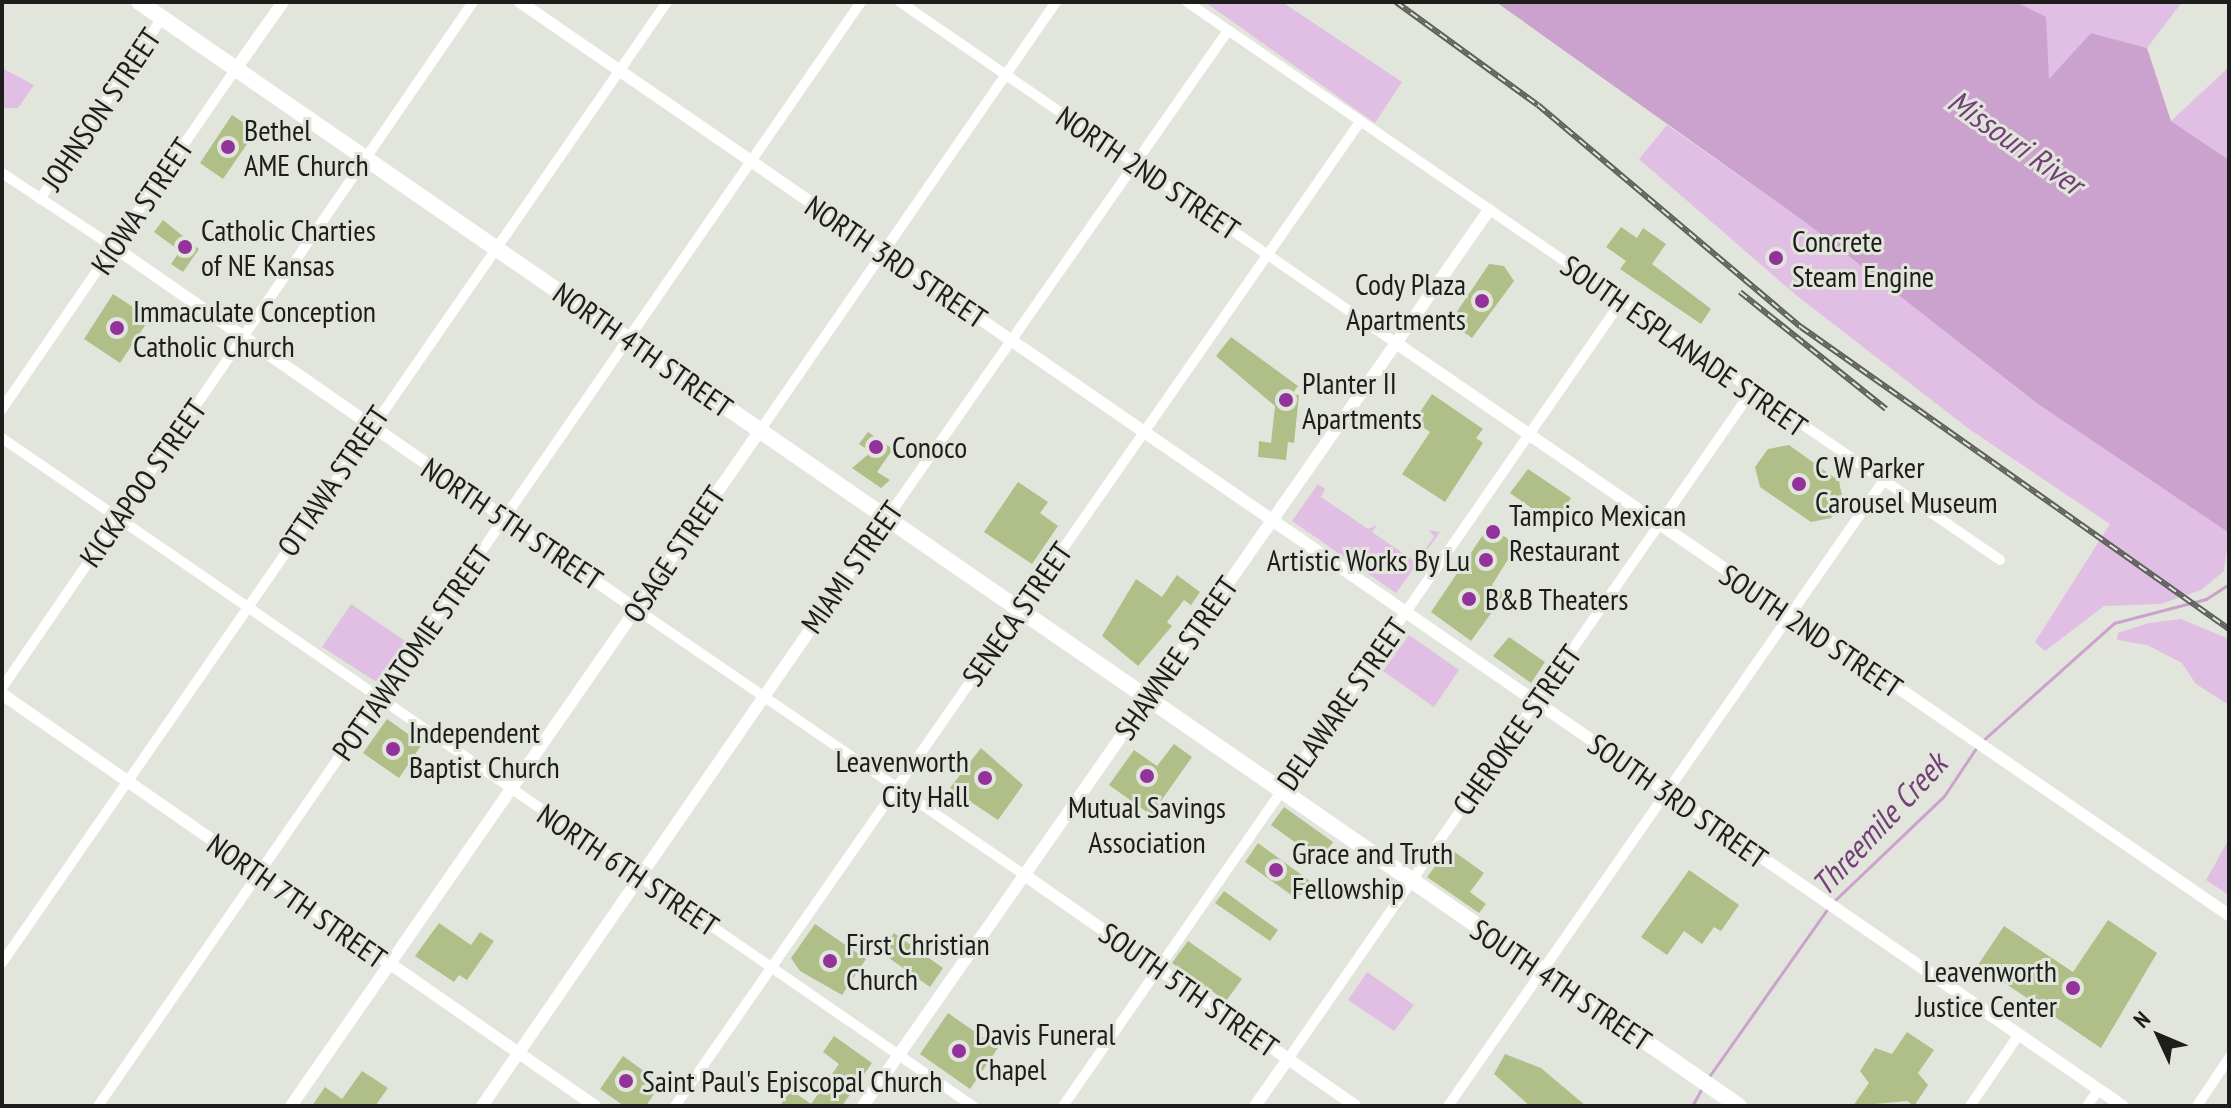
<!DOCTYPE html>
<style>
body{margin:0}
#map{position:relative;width:2231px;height:1108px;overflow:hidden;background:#e2e5db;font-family:"PT Sans Narrow",sans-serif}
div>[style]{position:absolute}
.green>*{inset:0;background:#e1bee3}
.water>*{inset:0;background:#cba1ce}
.stream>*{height:3px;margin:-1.5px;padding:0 1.5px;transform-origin:1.5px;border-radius:1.5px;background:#cba1ce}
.building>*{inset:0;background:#b0bf87}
.minor>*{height:10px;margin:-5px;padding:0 5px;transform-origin:5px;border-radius:5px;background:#fff}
.tertiary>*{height:12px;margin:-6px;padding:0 6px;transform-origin:6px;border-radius:6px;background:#fff}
.trunk>*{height:16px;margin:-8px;padding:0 8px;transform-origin:8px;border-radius:8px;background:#fff}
.rail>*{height:6px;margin-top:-3px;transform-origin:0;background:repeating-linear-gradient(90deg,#e2e5db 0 9px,#5d5f5a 0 18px);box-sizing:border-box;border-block:2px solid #5d5f5a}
.dots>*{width:22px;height:22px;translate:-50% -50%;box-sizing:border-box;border:4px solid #e2e5db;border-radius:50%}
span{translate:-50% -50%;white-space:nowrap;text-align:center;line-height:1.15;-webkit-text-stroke:6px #e2e5db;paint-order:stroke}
.street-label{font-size:30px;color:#1d1e1b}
.poi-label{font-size:30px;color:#1d1e1b}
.left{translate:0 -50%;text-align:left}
.right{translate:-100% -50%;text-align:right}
.water-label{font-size:32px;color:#733f77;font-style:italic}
.frame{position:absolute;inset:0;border:4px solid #1d1e1b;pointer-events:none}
.north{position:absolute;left:2119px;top:996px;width:80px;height:80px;-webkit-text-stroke:6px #e2e5db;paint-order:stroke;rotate:314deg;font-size:22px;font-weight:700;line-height:32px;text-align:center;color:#1d1e1b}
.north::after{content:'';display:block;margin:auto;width:28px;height:36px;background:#1d1e1b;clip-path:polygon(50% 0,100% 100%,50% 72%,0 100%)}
</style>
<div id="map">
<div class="green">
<div style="clip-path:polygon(1205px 2px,1282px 2px,1402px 82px,1375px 123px)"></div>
<div style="clip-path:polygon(2016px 2px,2182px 2px,2147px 48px,2091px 33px,2049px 80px)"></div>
<div style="clip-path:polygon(2229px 67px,2229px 160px,2171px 121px)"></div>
<div style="clip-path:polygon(2px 68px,34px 85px,18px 108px,2px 108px)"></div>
<div style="clip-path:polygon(1667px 125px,1805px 222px,2038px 404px,2229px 533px,2224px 571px,2201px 590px,2161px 604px,2104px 606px,2045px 651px,2035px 642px,2110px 524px,1969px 429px,1796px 295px,1639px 159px)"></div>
<div style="clip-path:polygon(1318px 484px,1325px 489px,1321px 497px,1368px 529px,1377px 525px,1372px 532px,1416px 562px,1434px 537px,1429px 530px,1440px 532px,1396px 593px,1292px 521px)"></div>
<div style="clip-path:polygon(351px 604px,408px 643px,380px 684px,322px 647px)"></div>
<div style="clip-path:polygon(2181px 619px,2229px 639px,2229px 705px,2196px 684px,2182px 663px,2147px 645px,2117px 640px,2118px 633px,2149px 623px)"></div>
<div style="clip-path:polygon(1409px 635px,1459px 670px,1434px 707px,1383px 671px)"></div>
<div style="clip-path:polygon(2229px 839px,2229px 895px,2206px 880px)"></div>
<div style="clip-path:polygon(1367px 972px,1414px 1005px,1394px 1031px,1348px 1000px)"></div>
</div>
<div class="water">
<div style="clip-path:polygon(1496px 2px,2016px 2px,2046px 17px,2049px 79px,2091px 33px,2147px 48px,2171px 121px,2229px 160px,2229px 533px,2038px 404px,1805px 222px)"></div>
</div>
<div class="stream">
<div style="left:1981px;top:742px;width:178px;rotate:-41.8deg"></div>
<div style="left:2114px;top:623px;width:95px;rotate:-14.6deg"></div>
<div style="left:2206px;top:599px;width:27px;rotate:-33deg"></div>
<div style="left:1833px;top:902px;width:153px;rotate:-43.7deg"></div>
<div style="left:1944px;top:796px;width:58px;rotate:-56.3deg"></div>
<div style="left:1708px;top:1078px;width:208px;rotate:-54.8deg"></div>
<div style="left:1692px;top:1106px;width:21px;rotate:-61deg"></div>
</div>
<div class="building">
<div style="clip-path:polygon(232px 115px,256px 131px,223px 179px,200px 163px)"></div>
<div style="clip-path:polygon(163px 220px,199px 249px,183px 272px,171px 264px,180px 251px,154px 232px)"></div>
<div style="clip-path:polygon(1621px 227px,1637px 238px,1643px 228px,1666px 244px,1652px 264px,1711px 309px,1701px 324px,1620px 269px,1626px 261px,1606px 247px)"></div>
<div style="clip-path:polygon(1489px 264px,1504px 266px,1514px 281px,1472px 338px,1450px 322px)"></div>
<div style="clip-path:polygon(113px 294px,150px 318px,120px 363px,84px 339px)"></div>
<div style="clip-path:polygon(1231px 337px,1298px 386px,1292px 394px,1299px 395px,1294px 443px,1288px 442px,1286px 460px,1258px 457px,1259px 441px,1271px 443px,1275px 406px,1216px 356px)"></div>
<div style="clip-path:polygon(1432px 394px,1483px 429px,1476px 438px,1483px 443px,1445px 502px,1402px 474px,1430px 432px,1414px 421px)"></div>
<div style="clip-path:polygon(868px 432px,893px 449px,877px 472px,890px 480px,881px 488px,852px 468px,871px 452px,859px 444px)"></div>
<div style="clip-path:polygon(1789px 445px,1839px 481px,1843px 501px,1831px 518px,1811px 522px,1760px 487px,1755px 467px,1768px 449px)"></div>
<div style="clip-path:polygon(1528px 469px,1571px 498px,1554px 524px,1510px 493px)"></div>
<div style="clip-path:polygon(1018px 482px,1048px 502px,1040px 513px,1058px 526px,1032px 564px,984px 532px)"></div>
<div style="clip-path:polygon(1489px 526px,1517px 545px,1492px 585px,1505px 594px,1471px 641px,1431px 612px)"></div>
<div style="clip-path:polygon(1177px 575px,1200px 592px,1191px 605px,1184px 600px,1167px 622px,1172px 626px,1138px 666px,1102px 636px,1136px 579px,1162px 597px)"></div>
<div style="clip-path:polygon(1509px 637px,1545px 662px,1531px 683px,1493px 656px)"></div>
<div style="clip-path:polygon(387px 719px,422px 744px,399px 778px,363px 753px)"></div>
<div style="clip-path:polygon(1174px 744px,1192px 757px,1151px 815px,1109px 785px,1134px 750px,1157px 766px)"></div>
<div style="clip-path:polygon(981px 748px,1023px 785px,998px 820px,950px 788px)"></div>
<div style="clip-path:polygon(1284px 807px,1333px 842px,1320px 860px,1271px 825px)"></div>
<div style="clip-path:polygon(1258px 843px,1310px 881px,1297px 899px,1245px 862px)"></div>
<div style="clip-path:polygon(1449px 848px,1484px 873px,1470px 892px,1486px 904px,1479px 913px,1427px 877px)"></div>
<div style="clip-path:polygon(1689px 870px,1739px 905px,1721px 931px,1714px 927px,1702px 944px,1684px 931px,1667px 955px,1641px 937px)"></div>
<div style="clip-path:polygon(1224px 891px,1278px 930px,1270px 941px,1215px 903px)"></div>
<div style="clip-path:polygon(2108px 920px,2157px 953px,2101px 1048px,1978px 965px,2004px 926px,2073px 972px)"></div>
<div style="clip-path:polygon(439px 923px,471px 945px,480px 932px,494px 941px,467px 980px,459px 975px,454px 982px,415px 956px)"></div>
<div style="clip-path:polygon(815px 924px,866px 959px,842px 995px,800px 971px,791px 958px)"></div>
<div style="clip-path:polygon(894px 933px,943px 968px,930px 987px,889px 958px,883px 949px)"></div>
<div style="clip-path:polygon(1188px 941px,1242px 979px,1226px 1001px,1172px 963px)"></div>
<div style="clip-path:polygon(948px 1013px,998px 1048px,970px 1089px,920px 1054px)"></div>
<div style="clip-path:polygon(1907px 1032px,1934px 1050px,1918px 1073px,1928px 1085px,1914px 1106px,1907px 1101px,1853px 1106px,1869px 1083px,1860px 1071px,1875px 1048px,1892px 1054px)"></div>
<div style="clip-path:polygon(834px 1036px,872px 1063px,842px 1106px,780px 1106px,791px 1090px,811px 1104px,839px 1064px,823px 1052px)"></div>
<div style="clip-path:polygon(1505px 1054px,1541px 1068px,1586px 1106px,1530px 1106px,1494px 1074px)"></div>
<div style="clip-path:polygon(623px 1056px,651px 1076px,643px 1087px,654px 1094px,646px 1106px,624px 1106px,600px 1089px)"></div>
<div style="clip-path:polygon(362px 1071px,388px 1088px,375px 1106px,312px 1106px,325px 1087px,342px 1099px)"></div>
</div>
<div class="minor">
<div style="left:900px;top:2px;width:602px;rotate:34.51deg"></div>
<div style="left:1187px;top:2px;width:986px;rotate:34.46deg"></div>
<div style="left:2px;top:173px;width:134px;rotate:33.5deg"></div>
<div style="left:40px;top:199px;width:218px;rotate:-56deg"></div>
<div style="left:2px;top:409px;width:411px;rotate:-55.5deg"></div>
<div style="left:759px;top:432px;width:523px;rotate:-55.37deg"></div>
<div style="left:2px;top:438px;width:1179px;rotate:34.53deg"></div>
<div style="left:887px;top:518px;width:593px;rotate:-55.02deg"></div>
<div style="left:636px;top:609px;width:469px;rotate:34.4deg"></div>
<div style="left:2px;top:688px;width:832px;rotate:-55.53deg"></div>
<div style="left:2px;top:963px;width:1169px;rotate:-55.32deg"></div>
<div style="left:1288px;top:1059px;width:812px;rotate:-55.23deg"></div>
<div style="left:98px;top:1106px;width:1342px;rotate:-55.35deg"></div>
<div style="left:675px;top:1106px;width:1199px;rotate:-55.16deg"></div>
<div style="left:1063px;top:1106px;width:979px;rotate:-55.24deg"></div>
<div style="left:1448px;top:1106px;width:759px;rotate:-55.14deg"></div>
<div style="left:1970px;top:1106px;width:85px;rotate:-55.6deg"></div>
<div style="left:2087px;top:1106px;width:19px;rotate:-55deg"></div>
<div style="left:2197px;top:1106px;width:58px;rotate:-56.3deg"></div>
</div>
<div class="tertiary">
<div style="left:520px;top:2px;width:1946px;rotate:34.56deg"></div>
<div style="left:235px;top:70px;width:83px;rotate:-54.8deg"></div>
<div style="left:114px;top:247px;width:635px;rotate:34.74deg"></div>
<div style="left:1396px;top:343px;width:1010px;rotate:34.48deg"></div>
<div style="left:2px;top:694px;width:722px;rotate:34.79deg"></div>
<div style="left:1023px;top:874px;width:405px;rotate:34.9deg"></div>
<div style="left:291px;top:1106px;width:821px;rotate:-55.23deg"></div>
<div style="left:482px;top:1106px;width:714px;rotate:-55.44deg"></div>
<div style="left:863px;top:1106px;width:1093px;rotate:-55.06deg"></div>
<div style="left:1255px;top:1106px;width:57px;rotate:-54.9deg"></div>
</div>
<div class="trunk">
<div style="left:139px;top:2px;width:1944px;rotate:34.61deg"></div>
</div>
<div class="rail">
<div style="left:1396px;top:2px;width:175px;rotate:36deg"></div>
<div style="left:1538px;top:105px;width:344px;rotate:40.2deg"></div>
<div style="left:1801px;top:327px;width:524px;rotate:35.21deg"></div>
<div style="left:1740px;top:292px;width:187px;rotate:38.7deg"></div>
</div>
<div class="dots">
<div style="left:228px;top:147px;background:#92329a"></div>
<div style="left:185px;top:247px;background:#92329a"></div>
<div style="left:1776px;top:258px;background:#92329a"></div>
<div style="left:1482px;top:301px;background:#92329a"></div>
<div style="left:117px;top:328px;background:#92329a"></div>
<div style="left:1286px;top:400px;background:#92329a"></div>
<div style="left:876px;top:447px;background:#92329a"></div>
<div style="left:1799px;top:484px;background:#92329a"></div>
<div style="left:1493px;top:532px;background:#92329a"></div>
<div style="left:1486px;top:560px;background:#92329a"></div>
<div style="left:1469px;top:599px;background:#92329a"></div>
<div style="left:393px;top:749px;background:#92329a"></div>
<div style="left:1147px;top:776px;background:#92329a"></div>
<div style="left:985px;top:778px;background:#92329a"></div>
<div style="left:1276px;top:870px;background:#92329a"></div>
<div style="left:830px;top:961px;background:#92329a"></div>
<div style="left:2073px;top:988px;background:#92329a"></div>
<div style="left:959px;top:1051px;background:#92329a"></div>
<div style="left:626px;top:1081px;background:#92329a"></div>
</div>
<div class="street-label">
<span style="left:101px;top:109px;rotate:-56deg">JOHNSON STREET</span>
<span style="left:1148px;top:173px;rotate:34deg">NORTH 2ND STREET</span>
<span style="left:142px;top:206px;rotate:-56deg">KIOWA STREET</span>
<span style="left:896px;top:262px;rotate:34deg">NORTH 3RD STREET</span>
<span style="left:1684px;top:346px;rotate:35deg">SOUTH ESPLANADE STREET</span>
<span style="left:643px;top:350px;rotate:35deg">NORTH 4TH STREET</span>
<span style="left:333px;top:481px;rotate:-56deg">OTTAWA STREET</span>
<span style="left:143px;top:483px;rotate:-55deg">KICKAPOO STREET</span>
<span style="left:512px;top:524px;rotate:34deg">NORTH 5TH STREET</span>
<span style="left:674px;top:554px;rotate:-56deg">OSAGE STREET</span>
<span style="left:852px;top:567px;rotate:-55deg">MIAMI STREET</span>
<span style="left:1017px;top:614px;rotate:-55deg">SENECA STREET</span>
<span style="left:1811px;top:631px;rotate:34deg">SOUTH 2ND STREET</span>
<span style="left:412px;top:653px;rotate:-55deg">POTTAWATOMIE STREET</span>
<span style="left:1176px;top:658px;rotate:-55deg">SHAWNEE STREET</span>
<span style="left:1342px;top:704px;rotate:-55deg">DELAWARE STREET</span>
<span style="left:1517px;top:730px;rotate:-55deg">CHEROKEE STREET</span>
<span style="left:1678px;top:801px;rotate:35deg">SOUTH 3RD STREET</span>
<span style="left:628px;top:870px;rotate:34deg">NORTH 6TH STREET</span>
<span style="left:297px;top:901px;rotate:35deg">NORTH 7TH STREET</span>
<span style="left:1561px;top:985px;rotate:34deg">SOUTH 4TH STREET</span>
<span style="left:1189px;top:990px;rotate:35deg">SOUTH 5TH STREET</span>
</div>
<div class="poi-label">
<span class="left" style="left:244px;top:147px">Bethel<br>AME Church</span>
<span class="left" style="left:201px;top:247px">Catholic Charties<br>of NE Kansas</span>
<span class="left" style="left:1792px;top:258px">Concrete<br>Steam Engine</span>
<span class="right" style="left:1466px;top:301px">Cody Plaza<br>Apartments</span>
<span class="left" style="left:133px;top:328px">Immaculate Conception<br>Catholic Church</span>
<span class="left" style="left:1302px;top:400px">Planter II<br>Apartments</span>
<span class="left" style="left:892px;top:447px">Conoco</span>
<span class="left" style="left:1815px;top:484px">C W Parker<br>Carousel Museum</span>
<span class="left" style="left:1509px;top:532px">Tampico Mexican<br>Restaurant</span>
<span class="right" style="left:1470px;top:560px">Artistic Works By Lu</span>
<span class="left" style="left:1485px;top:599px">B&amp;B Theaters</span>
<span class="left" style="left:409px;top:749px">Independent<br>Baptist Church</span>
<span class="right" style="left:969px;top:778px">Leavenworth<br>City Hall</span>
<span style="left:1147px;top:824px">Mutual Savings<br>Association</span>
<span class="left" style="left:1292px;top:870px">Grace and Truth<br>Fellowship</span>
<span class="left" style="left:846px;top:961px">First Christian<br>Church</span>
<span class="right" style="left:2057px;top:988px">Leavenworth<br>Justice Center</span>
<span class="left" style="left:975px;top:1051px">Davis Funeral<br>Chapel</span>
<span class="left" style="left:642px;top:1081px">Saint Paul's Episcopal Church</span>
</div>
<div class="water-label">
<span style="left:2016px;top:142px;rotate:35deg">Missouri River</span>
<span style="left:1879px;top:824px;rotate:-47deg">Threemile Creek</span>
</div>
<div class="frame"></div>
<div class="north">N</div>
</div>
